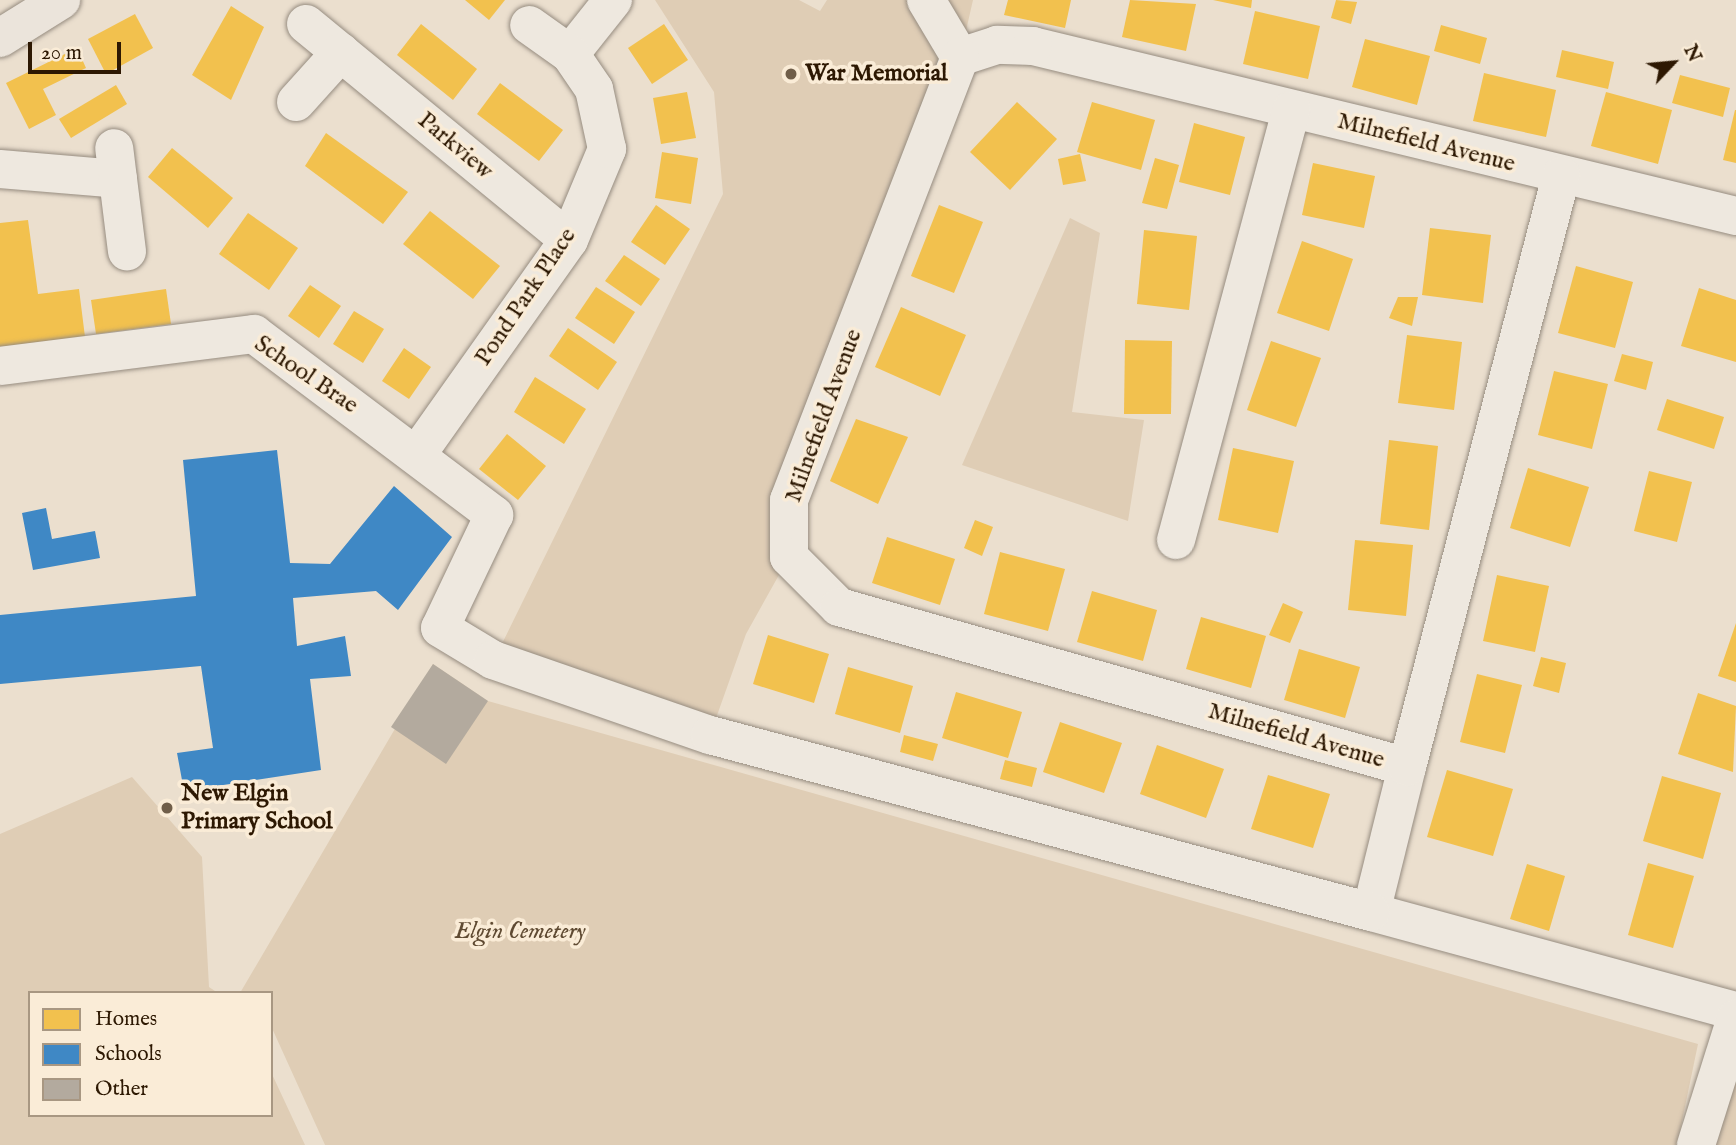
<!DOCTYPE html>
<style>
body{margin:0}
#map{position:relative;width:1736px;height:1145px;overflow:hidden;background:#ebdfce;font-family:"IM FELL English",serif}
div>[style]{position:absolute}
.green>*{inset:0;background:#dfcdb5}
.homes>*{inset:0;background:#f2c14e}
.schools>*{inset:0;background:#3f88c5}
.building>*{inset:0;background:#b3aa9e}
.roads{filter:drop-shadow(0 0 2px #968c80) drop-shadow(0 0 2px #968c80)}
.minor>*{height:38px;margin:-19px;padding:0 19px;transform-origin:19px;border-radius:19px;background:#eee8df}
.major>*{height:38px;margin:-19px;padding:0 19px;transform-origin:19px;border-radius:19px;background:#ebe4db}
.dots>*{width:19px;height:19px;translate:-50% -50%;box-sizing:border-box;border:4px solid #faecd7;border-radius:50%}
span{translate:-50% -50%;white-space:nowrap;text-align:center;line-height:1.15;-webkit-text-stroke:7px #faecd7;paint-order:stroke}
.poi-label{font-size:24px;color:#2d1802;font-weight:700}
.left{translate:0 -50%;text-align:left}
.street-label{font-size:24px;color:#2d1802}
.park-label{font-size:24px;color:#5f4a32;font-style:italic}
.legend{position:absolute;left:28px;top:991px;width:245px;height:126px;box-sizing:border-box;background:#faecd7;border:2px solid #a89782;margin:0;padding:9px 12px;list-style:none;font-size:21px;color:#2d1802}
.legend li{display:flex;align-items:center;gap:14px;height:35px}
.legend b{width:35px;border:2px solid #a89782}
.north{position:absolute;left:1638px;top:28px;width:70px;height:70px;-webkit-text-stroke:5px #faecd7;paint-order:stroke;rotate:64deg;font-size:19px;font-weight:700;line-height:28px;text-align:center;color:#2d1802}
.north::after{content:'';display:block;margin:auto;width:24px;height:32px;background:#2d1802;clip-path:polygon(50% 0,100% 100%,50% 72%,0 100%)}
.scale{position:absolute;left:28px;top:42px;width:93px;height:32px;box-sizing:border-box;border:4px solid #2d1802;border-top:0;padding-left:9px;font-size:21px;line-height:24px;white-space:nowrap;color:#2d1802;-webkit-text-stroke:5px #faecd7;paint-order:stroke}
</style>
<div id="map">
<div class="green">
<div style="clip-path:polygon(655px 0,799px 0,820px 11px,827px 0,973px 0,960px 57px,789px 557px,746px 634px,710px 735px,494px 660px,723px 194px,714px 92px)"></div>
<div style="clip-path:polygon(1070px 218px,1100px 233px,1072px 412px,1144px 420px,1128px 521px,962px 465px)"></div>
<div style="clip-path:polygon(433px 664px,488px 701px,1698px 1044px,1677px 1145px,325px 1145px,271px 1026px,271px 993px,240px 993px)"></div>
<div style="clip-path:polygon(132px 777px,202px 857px,209px 987px,218px 993px,30px 993px,30px 1115px,271px 1115px,271px 1072px,305px 1145px,0 1145px,0 834px)"></div>
<div style="clip-path:polygon(1736px 1018px,1736px 1145px,1696px 1145px)"></div>
</div>
<div class="homes">
<div style="clip-path:polygon(465px 0,505px 0,489px 20px)"></div>
<div style="clip-path:polygon(1008px 0,1071px 0,1065px 28px,1004px 15px)"></div>
<div style="clip-path:polygon(1130px 0,1196px 4px,1186px 51px,1122px 37px)"></div>
<div style="clip-path:polygon(1213px 0,1252px 0,1251px 8px)"></div>
<div style="clip-path:polygon(1336px 0,1357px 2px,1351px 24px,1331px 18px)"></div>
<div style="clip-path:polygon(231px 6px,264px 27px,231px 100px,192px 75px)"></div>
<div style="clip-path:polygon(1255px 11px,1320px 26px,1308px 79px,1243px 64px)"></div>
<div style="clip-path:polygon(135px 14px,153px 48px,106px 74px,88px 39px)"></div>
<div style="clip-path:polygon(421px 24px,477px 69px,453px 100px,397px 55px)"></div>
<div style="clip-path:polygon(664px 24px,688px 60px,652px 84px,628px 48px)"></div>
<div style="clip-path:polygon(1441px 25px,1487px 38px,1480px 64px,1434px 51px)"></div>
<div style="clip-path:polygon(1365px 39px,1430px 56px,1417px 105px,1352px 87px)"></div>
<div style="clip-path:polygon(77px 48px,86px 68px,43px 89px,56px 115px,29px 129px,6px 83px)"></div>
<div style="clip-path:polygon(1562px 50px,1614px 62px,1608px 89px,1556px 77px)"></div>
<div style="clip-path:polygon(1484px 73px,1556px 90px,1546px 137px,1473px 121px)"></div>
<div style="clip-path:polygon(1680px 75px,1730px 88px,1723px 117px,1672px 103px)"></div>
<div style="clip-path:polygon(500px 83px,563px 130px,539px 161px,477px 114px)"></div>
<div style="clip-path:polygon(116px 85px,127px 104px,71px 138px,59px 119px)"></div>
<div style="clip-path:polygon(687px 92px,696px 138px,661px 144px,653px 98px)"></div>
<div style="clip-path:polygon(1606px 92px,1672px 110px,1658px 164px,1591px 146px)"></div>
<div style="clip-path:polygon(1017px 102px,1057px 139px,1010px 190px,970px 152px)"></div>
<div style="clip-path:polygon(1092px 102px,1155px 120px,1141px 170px,1077px 152px)"></div>
<div style="clip-path:polygon(1735px 110px,1736px 110px,1736px 163px,1723px 160px)"></div>
<div style="clip-path:polygon(1194px 123px,1245px 137px,1230px 195px,1179px 182px)"></div>
<div style="clip-path:polygon(326px 133px,408px 192px,383px 224px,305px 166px)"></div>
<div style="clip-path:polygon(172px 148px,233px 198px,208px 228px,148px 177px)"></div>
<div style="clip-path:polygon(662px 152px,698px 158px,691px 204px,655px 198px)"></div>
<div style="clip-path:polygon(1080px 154px,1086px 181px,1063px 185px,1058px 159px)"></div>
<div style="clip-path:polygon(1155px 158px,1179px 165px,1167px 209px,1142px 203px)"></div>
<div style="clip-path:polygon(1313px 163px,1375px 176px,1364px 228px,1302px 215px)"></div>
<div style="clip-path:polygon(656px 205px,690px 229px,665px 265px,631px 242px)"></div>
<div style="clip-path:polygon(939px 205px,983px 222px,954px 293px,911px 276px)"></div>
<div style="clip-path:polygon(430px 211px,500px 266px,473px 299px,403px 244px)"></div>
<div style="clip-path:polygon(248px 213px,298px 248px,269px 290px,219px 254px)"></div>
<div style="clip-path:polygon(28px 220px,38px 294px,79px 289px,85px 337px,0 347px,0 223px)"></div>
<div style="clip-path:polygon(1430px 228px,1491px 235px,1483px 303px,1422px 295px)"></div>
<div style="clip-path:polygon(1144px 230px,1197px 236px,1189px 310px,1137px 304px)"></div>
<div style="clip-path:polygon(1302px 241px,1353px 259px,1329px 331px,1277px 313px)"></div>
<div style="clip-path:polygon(624px 255px,660px 279px,641px 306px,605px 281px)"></div>
<div style="clip-path:polygon(1576px 266px,1633px 282px,1615px 348px,1558px 333px)"></div>
<div style="clip-path:polygon(310px 285px,341px 306px,319px 338px,288px 316px)"></div>
<div style="clip-path:polygon(596px 287px,635px 312px,614px 344px,575px 318px)"></div>
<div style="clip-path:polygon(1699px 288px,1736px 300px,1736px 362px,1681px 346px)"></div>
<div style="clip-path:polygon(166px 289px,171px 324px,96px 334px,91px 300px)"></div>
<div style="clip-path:polygon(1398px 297px,1418px 297px,1412px 326px,1389px 318px)"></div>
<div style="clip-path:polygon(901px 307px,966px 335px,940px 396px,875px 367px)"></div>
<div style="clip-path:polygon(354px 311px,384px 329px,363px 363px,333px 344px)"></div>
<div style="clip-path:polygon(568px 328px,617px 362px,598px 390px,549px 356px)"></div>
<div style="clip-path:polygon(1407px 335px,1462px 342px,1454px 410px,1398px 403px)"></div>
<div style="clip-path:polygon(1125px 340px,1172px 341px,1171px 414px,1124px 414px)"></div>
<div style="clip-path:polygon(1271px 341px,1321px 358px,1296px 427px,1247px 410px)"></div>
<div style="clip-path:polygon(404px 348px,431px 367px,409px 399px,382px 381px)"></div>
<div style="clip-path:polygon(1622px 354px,1653px 362px,1646px 390px,1614px 381px)"></div>
<div style="clip-path:polygon(1554px 371px,1608px 384px,1592px 449px,1538px 435px)"></div>
<div style="clip-path:polygon(535px 377px,586px 409px,564px 444px,514px 412px)"></div>
<div style="clip-path:polygon(1667px 399px,1724px 417px,1714px 449px,1657px 430px)"></div>
<div style="clip-path:polygon(856px 419px,908px 437px,878px 504px,830px 481px)"></div>
<div style="clip-path:polygon(507px 434px,546px 466px,518px 500px,479px 469px)"></div>
<div style="clip-path:polygon(1389px 440px,1438px 446px,1429px 530px,1380px 524px)"></div>
<div style="clip-path:polygon(1233px 448px,1294px 461px,1278px 533px,1218px 520px)"></div>
<div style="clip-path:polygon(1528px 468px,1589px 487px,1570px 547px,1510px 528px)"></div>
<div style="clip-path:polygon(1649px 471px,1692px 482px,1677px 542px,1634px 531px)"></div>
<div style="clip-path:polygon(975px 520px,993px 527px,982px 556px,964px 548px)"></div>
<div style="clip-path:polygon(887px 537px,955px 559px,940px 605px,872px 583px)"></div>
<div style="clip-path:polygon(1355px 540px,1413px 545px,1406px 616px,1348px 610px)"></div>
<div style="clip-path:polygon(1000px 552px,1065px 569px,1048px 631px,984px 614px)"></div>
<div style="clip-path:polygon(1497px 575px,1549px 586px,1535px 652px,1483px 641px)"></div>
<div style="clip-path:polygon(1092px 591px,1157px 610px,1143px 661px,1077px 642px)"></div>
<div style="clip-path:polygon(1283px 603px,1303px 612px,1290px 643px,1269px 635px)"></div>
<div style="clip-path:polygon(1201px 617px,1266px 636px,1251px 688px,1186px 669px)"></div>
<div style="clip-path:polygon(1736px 623px,1736px 682px,1718px 676px)"></div>
<div style="clip-path:polygon(768px 635px,829px 654px,814px 703px,753px 684px)"></div>
<div style="clip-path:polygon(1299px 649px,1360px 667px,1345px 718px,1284px 700px)"></div>
<div style="clip-path:polygon(1541px 657px,1566px 663px,1559px 693px,1533px 686px)"></div>
<div style="clip-path:polygon(848px 667px,913px 686px,900px 733px,835px 714px)"></div>
<div style="clip-path:polygon(1477px 674px,1522px 685px,1505px 753px,1460px 742px)"></div>
<div style="clip-path:polygon(956px 692px,1022px 712px,1008px 758px,942px 738px)"></div>
<div style="clip-path:polygon(1698px 693px,1736px 706px,1733px 772px,1678px 754px)"></div>
<div style="clip-path:polygon(1060px 722px,1122px 743px,1104px 793px,1043px 772px)"></div>
<div style="clip-path:polygon(904px 735px,938px 744px,933px 761px,900px 752px)"></div>
<div style="clip-path:polygon(1157px 745px,1224px 769px,1206px 818px,1140px 794px)"></div>
<div style="clip-path:polygon(1005px 760px,1037px 768px,1032px 787px,1000px 779px)"></div>
<div style="clip-path:polygon(1447px 770px,1513px 789px,1493px 856px,1427px 837px)"></div>
<div style="clip-path:polygon(1268px 775px,1330px 794px,1313px 848px,1251px 829px)"></div>
<div style="clip-path:polygon(1662px 776px,1721px 793px,1703px 859px,1643px 841px)"></div>
<div style="clip-path:polygon(1648px 863px,1694px 876px,1673px 948px,1628px 935px)"></div>
<div style="clip-path:polygon(1527px 864px,1565px 876px,1549px 931px,1510px 919px)"></div>
</div>
<div class="schools">
<div style="clip-path:polygon(277px 450px,290px 563px,330px 564px,394px 486px,452px 537px,398px 610px,376px 591px,293px 598px,297px 646px,345px 636px,351px 676px,310px 679px,321px 770px,184px 791px,177px 753px,213px 748px,201px 666px,0 684px,0 615px,196px 596px,183px 460px)"></div>
<div style="clip-path:polygon(46px 508px,52px 539px,95px 531px,100px 558px,33px 570px,22px 513px)"></div>
</div>
<div class="building">
<div style="clip-path:polygon(433px 664px,488px 701px,446px 764px,391px 727px)"></div>
</div>
<div class="roads">
<div class="minor">
<div style="left:926px;top:0;width:66px;rotate:59.2deg"></div>
<div style="left:306px;top:24px;width:340px;rotate:39.4deg"></div>
<div style="left:570px;top:54px;width:69px;rotate:-51.5deg"></div>
<div style="left:296px;top:102px;width:67px;rotate:-48deg"></div>
<div style="left:0;top:169px;width:118px;rotate:4.8deg"></div>
<div style="left:118px;top:179px;width:31px;rotate:-97deg"></div>
<div style="left:118px;top:179px;width:73px;rotate:82.9deg"></div>
<div style="left:1736px;top:216px;width:723px;rotate:-166.41deg"></div>
<div style="left:1033px;top:46px;width:36px;rotate:-178deg"></div>
<div style="left:997px;top:45px;width:39px;rotate:162deg"></div>
<div style="left:960px;top:57px;width:475px;rotate:111.1deg"></div>
<div style="left:789px;top:500px;width:57px;rotate:90deg"></div>
<div style="left:789px;top:557px;width:71px;rotate:45deg"></div>
<div style="left:839px;top:607px;width:590px;rotate:15.73deg"></div>
<div style="left:1407px;top:767px;width:149px;rotate:103.9deg"></div>
<div style="left:1371px;top:912px;width:378px;rotate:15.2deg"></div>
<div style="left:0;top:366px;width:256px;rotate:-7.2deg"></div>
<div style="left:254px;top:334px;width:301px;rotate:37deg"></div>
<div style="left:494px;top:515px;width:125px;rotate:115.5deg"></div>
<div style="left:440px;top:628px;width:62px;rotate:31.1deg"></div>
<div style="left:493px;top:660px;width:230px;rotate:19.1deg"></div>
<div style="left:710px;top:735px;width:684px;rotate:14.99deg"></div>
<div style="left:418px;top:453px;width:261px;rotate:-54.7deg"></div>
<div style="left:569px;top:240px;width:99px;rotate:-67.3deg"></div>
<div style="left:607px;top:149px;width:61px;rotate:-102.2deg"></div>
<div style="left:594px;top:89px;width:42px;rotate:-124.4deg"></div>
<div style="left:570px;top:54px;width:50px;rotate:-144.7deg"></div>
<div style="left:1176px;top:540px;width:445px;rotate:-75deg"></div>
<div style="left:1407px;top:767px;width:611px;rotate:-75.39deg"></div>
<div style="left:1696px;top:1145px;width:133px;rotate:-72.5deg"></div>
</div>
<div class="major">
<div style="left:0;top:38px;width:72px;rotate:-31.9deg"></div>
</div>
</div>
<div class="dots">
<div style="left:791px;top:74px;background:#705e49"></div>
<div style="left:167px;top:808px;background:#705e49"></div>
</div>
<div class="poi-label">
<span class="left" style="left:805px;top:74px">War Memorial</span>
<span class="left" style="left:181px;top:808px">New Elgin<br>Primary School</span>
</div>
<div class="street-label">
<span style="left:1426px;top:143px;rotate:14deg">Milnefield Avenue</span>
<span style="left:455px;top:146px;rotate:40deg">Parkview</span>
<span style="left:526px;top:297px;rotate:-56deg">Pond Park Place</span>
<span style="left:306px;top:375px;rotate:34deg">School Brae</span>
<span style="left:824px;top:416px;rotate:-70deg">Milnefield Avenue</span>
<span style="left:1296px;top:736px;rotate:16deg">Milnefield Avenue</span>
</div>
<div class="park-label">
<span style="left:520px;top:932px">Elgin Cemetery</span>
</div>
<ul class="legend">
<li><b style="height:19px;background:#f2c14e"></b>Homes</li>
<li><b style="height:19px;background:#3f88c5"></b>Schools</li>
<li><b style="height:19px;background:#b3aa9e"></b>Other</li>
</ul>
<div class="north">N</div>
<div class="scale">20 m</div>
</div>
